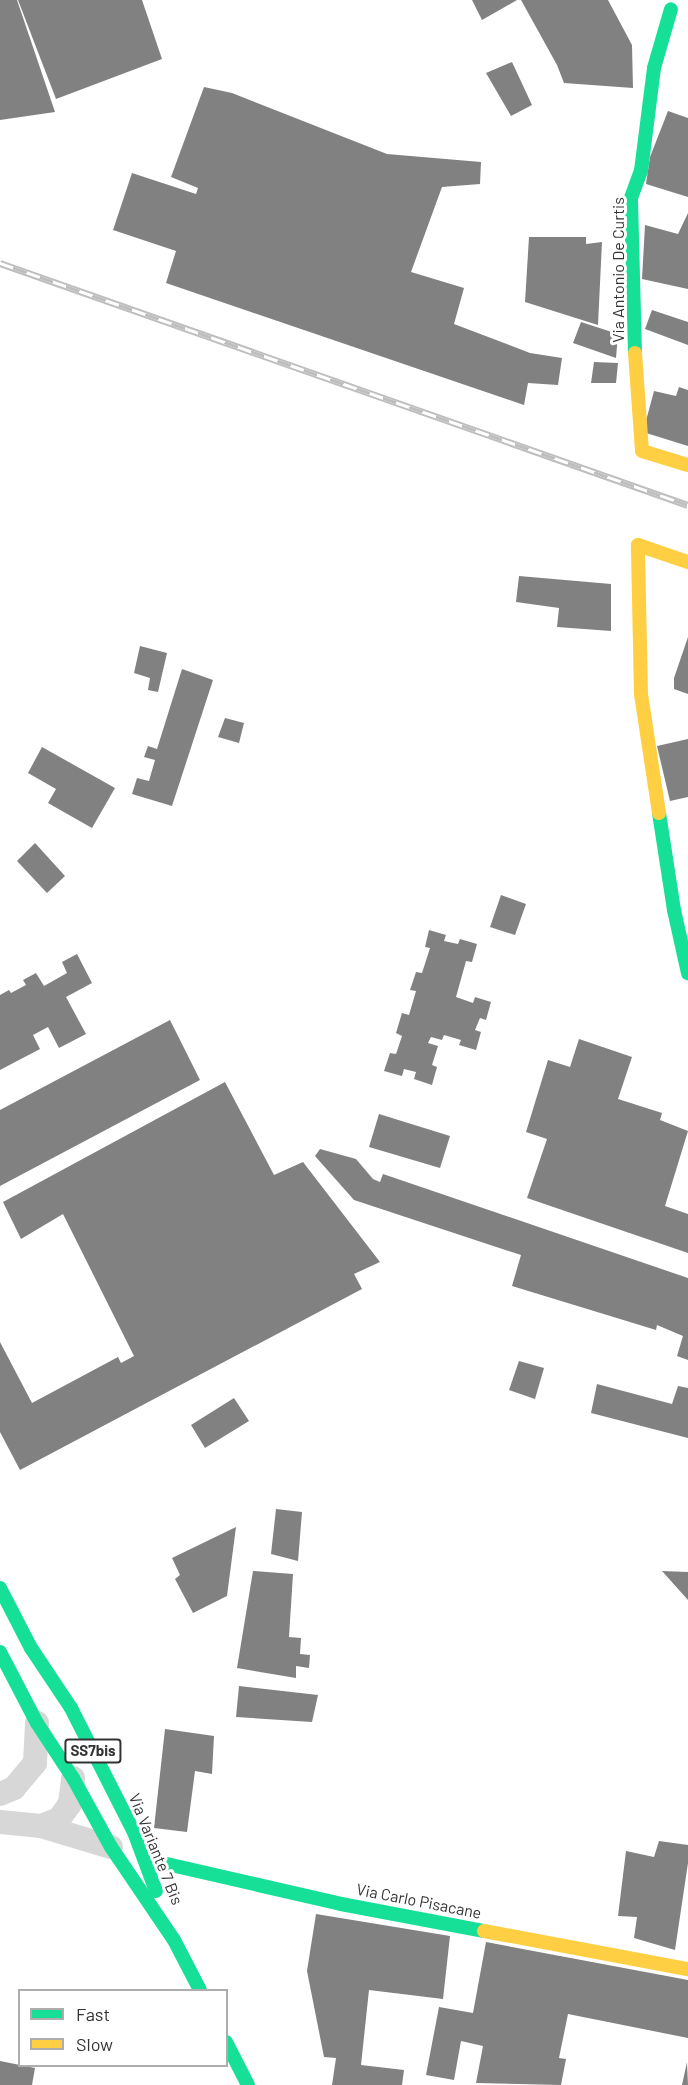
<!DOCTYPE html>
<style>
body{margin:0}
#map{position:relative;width:688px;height:2085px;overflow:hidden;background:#fff;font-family:Barlow,sans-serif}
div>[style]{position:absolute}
.building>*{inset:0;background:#818181}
.street>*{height:24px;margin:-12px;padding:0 12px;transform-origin:12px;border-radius:12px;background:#d7d7d7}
.fast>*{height:14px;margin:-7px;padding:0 7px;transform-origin:7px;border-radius:7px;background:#16e098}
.slow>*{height:14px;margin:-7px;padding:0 7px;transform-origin:7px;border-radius:7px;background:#ffcf43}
.rail>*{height:7px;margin-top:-3.5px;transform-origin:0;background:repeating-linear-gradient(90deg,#fff 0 14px,#bebebe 0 28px);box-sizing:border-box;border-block:2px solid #bebebe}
span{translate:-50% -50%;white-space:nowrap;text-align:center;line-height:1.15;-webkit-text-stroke:6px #fff;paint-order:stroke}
.shield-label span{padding:2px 4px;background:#fff;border:2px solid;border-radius:4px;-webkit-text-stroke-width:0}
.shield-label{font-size:15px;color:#333;font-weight:700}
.street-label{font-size:16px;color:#333}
.legend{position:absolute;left:18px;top:1989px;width:210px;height:78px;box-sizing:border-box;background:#fff;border:2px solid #adadad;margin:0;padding:8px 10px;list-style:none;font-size:18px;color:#333}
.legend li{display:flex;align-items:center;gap:12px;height:30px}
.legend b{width:30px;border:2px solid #adadad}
</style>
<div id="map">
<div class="building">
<div style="clip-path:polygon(0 0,17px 0,55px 112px,0 120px)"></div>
<div style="clip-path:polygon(18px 0,142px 0,162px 59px,56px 99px)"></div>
<div style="clip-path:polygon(472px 0,517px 0,482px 20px)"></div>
<div style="clip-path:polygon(521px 0,608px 0,632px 45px,633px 88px,564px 83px,557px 65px)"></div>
<div style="clip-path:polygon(512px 62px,532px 105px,511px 116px,486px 73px)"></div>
<div style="clip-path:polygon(204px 87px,232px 93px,387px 154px,481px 162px,480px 184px,442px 187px,411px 272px,464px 288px,454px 324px,530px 353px,562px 358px,558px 385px,528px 383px,524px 405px,166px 283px,176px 251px,113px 230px,132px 173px,196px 194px,198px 188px,171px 177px)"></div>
<div style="clip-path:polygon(668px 111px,688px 118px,688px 197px,646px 184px,650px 157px)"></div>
<div style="clip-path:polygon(688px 213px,688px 289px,642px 279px,645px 225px,678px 234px)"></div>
<div style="clip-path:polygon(529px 237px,586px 237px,586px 244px,602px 242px,598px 325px,525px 302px)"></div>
<div style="clip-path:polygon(652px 310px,688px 322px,688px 345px,645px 329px)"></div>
<div style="clip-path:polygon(581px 322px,618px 334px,616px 358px,573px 343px)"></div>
<div style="clip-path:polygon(594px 362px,618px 363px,616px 383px,591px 383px)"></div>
<div style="clip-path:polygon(679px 387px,688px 390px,688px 446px,643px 432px,654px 391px,676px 396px)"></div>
<div style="clip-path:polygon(519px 576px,611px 584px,611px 631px,557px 627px,559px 608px,516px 602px)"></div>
<div style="clip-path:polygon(688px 637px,688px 694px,674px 689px,674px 678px)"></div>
<div style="clip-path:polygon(140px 646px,167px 653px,158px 692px,148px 690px,150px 678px,134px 673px)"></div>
<div style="clip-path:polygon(182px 669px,213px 680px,172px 806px,132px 794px,137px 778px,149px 781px,155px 760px,144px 757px,148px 746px,157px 749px)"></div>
<div style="clip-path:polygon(225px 718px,244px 723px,239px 743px,218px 737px)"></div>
<div style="clip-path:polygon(688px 739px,688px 797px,670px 801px,657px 746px)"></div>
<div style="clip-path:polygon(42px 747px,115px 788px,92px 828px,48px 803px,56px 789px,28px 773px)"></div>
<div style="clip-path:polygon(35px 843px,65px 876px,47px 893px,17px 861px)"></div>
<div style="clip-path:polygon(501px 895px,526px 904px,515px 935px,490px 927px)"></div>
<div style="clip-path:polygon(429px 930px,446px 935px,444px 941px,458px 944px,460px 939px,477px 944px,472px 962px,466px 961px,456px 997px,473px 1003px,475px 997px,491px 1002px,486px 1020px,480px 1018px,475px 1030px,481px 1032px,476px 1050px,459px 1045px,461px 1040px,444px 1035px,442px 1040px,431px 1037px,428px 1043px,438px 1046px,432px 1065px,437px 1067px,432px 1085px,414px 1079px,416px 1072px,404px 1069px,402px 1076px,384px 1071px,390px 1053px,396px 1054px,402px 1036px,396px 1033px,402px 1013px,409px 1015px,416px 991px,410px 990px,416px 972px,422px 973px,430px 948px,425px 947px)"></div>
<div style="clip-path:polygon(77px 954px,92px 983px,66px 997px,86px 1034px,59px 1048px,48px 1027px,33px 1035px,40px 1049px,0 1070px,0 995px,9px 990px,11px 993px,26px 985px,23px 980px,36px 973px,44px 986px,67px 973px,62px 962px)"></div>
<div style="clip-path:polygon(170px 1020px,200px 1080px,0 1186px,0 1110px)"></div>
<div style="clip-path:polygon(579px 1039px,632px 1057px,618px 1099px,662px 1113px,660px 1120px,688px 1131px,665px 1206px,688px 1214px,688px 1253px,527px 1198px,547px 1139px,526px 1132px,548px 1060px,570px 1067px)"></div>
<div style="clip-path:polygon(225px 1082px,274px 1175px,303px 1162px,380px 1262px,354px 1274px,362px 1289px,20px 1470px,0 1432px,0 1342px,32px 1403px,118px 1357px,121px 1363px,134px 1356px,63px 1214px,21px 1239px,3px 1202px)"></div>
<div style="clip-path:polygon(379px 1114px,450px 1136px,440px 1168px,369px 1147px)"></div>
<div style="clip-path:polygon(320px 1149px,356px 1159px,373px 1179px,380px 1182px,383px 1174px,688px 1278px,688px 1360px,677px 1356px,683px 1336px,657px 1325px,656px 1330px,512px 1286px,521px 1255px,354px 1200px,315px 1156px)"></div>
<div style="clip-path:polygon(519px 1361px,544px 1368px,535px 1399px,509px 1390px)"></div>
<div style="clip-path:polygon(597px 1384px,672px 1404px,678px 1386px,688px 1388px,688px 1438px,591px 1413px)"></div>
<div style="clip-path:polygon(234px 1398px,249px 1421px,205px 1448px,191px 1425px)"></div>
<div style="clip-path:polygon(276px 1509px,302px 1512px,298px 1561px,271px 1554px)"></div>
<div style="clip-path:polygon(236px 1527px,227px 1596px,193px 1613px,175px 1579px,180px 1575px,172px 1558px)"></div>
<div style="clip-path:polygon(253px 1571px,293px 1574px,289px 1637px,301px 1638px,300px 1654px,310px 1655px,309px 1668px,296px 1666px,296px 1678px,237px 1668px)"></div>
<div style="clip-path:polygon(662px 1571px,688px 1572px,688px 1600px)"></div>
<div style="clip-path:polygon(239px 1686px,318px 1695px,312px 1722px,236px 1717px)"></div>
<div style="clip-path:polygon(165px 1729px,214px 1736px,212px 1774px,195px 1771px,187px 1832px,154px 1828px)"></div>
<div style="clip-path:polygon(659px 1841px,688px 1845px,688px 1863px,675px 1950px,634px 1938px,637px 1917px,618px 1916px,626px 1851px,654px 1857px)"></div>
<div style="clip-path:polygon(316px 1914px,450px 1936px,443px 1999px,369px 1990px,361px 2065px,404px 2070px,402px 2085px,332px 2085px,336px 2058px,324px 2057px,307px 1971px)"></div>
<div style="clip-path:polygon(486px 1942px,688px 1980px,688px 2038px,568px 2014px,559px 2058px,566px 2059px,561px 2085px,476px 2083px,483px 2046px,461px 2041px,454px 2080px,426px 2075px,439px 2007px,473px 2013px)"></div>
<div style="clip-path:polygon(0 2061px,35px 2068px,32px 2085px,0 2085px)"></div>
<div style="clip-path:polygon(687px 2062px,688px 2085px,682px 2085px)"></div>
</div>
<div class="street">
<div style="left:0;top:1794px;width:15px;rotate:-23deg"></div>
<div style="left:14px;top:1788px;width:33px;rotate:-50deg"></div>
<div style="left:35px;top:1763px;width:40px;rotate:-87.1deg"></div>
<div style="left:0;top:1822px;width:41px;rotate:5.6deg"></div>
<div style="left:41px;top:1826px;width:73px;rotate:16.7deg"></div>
<div style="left:41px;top:1826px;width:19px;rotate:-21deg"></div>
<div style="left:59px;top:1819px;width:19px;rotate:-54deg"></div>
<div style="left:70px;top:1804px;width:26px;rotate:-83deg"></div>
</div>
<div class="fast">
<div style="left:635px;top:353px;width:155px;rotate:-91.5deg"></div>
<div style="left:631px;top:198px;width:29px;rotate:-70deg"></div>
<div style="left:641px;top:171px;width:104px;rotate:-82.8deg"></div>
<div style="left:654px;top:68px;width:61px;rotate:-73.9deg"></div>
<div style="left:659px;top:813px;width:98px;rotate:81.2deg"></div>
<div style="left:674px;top:910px;width:65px;rotate:77.5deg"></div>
<div style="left:0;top:1588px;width:68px;rotate:62.7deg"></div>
<div style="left:31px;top:1648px;width:72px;rotate:56.3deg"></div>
<div style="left:71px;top:1708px;width:139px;rotate:63.1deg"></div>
<div style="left:134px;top:1832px;width:63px;rotate:69.6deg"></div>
<div style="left:0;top:1652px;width:80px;rotate:62.5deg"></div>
<div style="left:37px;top:1723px;width:66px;rotate:56.8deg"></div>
<div style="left:73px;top:1778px;width:79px;rotate:61.2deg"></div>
<div style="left:111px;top:1847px;width:112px;rotate:55.9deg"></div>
<div style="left:174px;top:1940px;width:56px;rotate:62.5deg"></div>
<div style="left:145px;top:1859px;width:201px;rotate:12.9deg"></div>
<div style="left:341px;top:1904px;width:146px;rotate:10.7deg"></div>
<div style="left:226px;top:2042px;width:48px;rotate:62.9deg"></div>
</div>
<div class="slow">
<div style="left:635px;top:353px;width:98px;rotate:85.9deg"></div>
<div style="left:642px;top:451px;width:48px;rotate:16.9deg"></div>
<div style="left:659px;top:813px;width:120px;rotate:-98.6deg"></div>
<div style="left:641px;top:694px;width:149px;rotate:-91.2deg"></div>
<div style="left:638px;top:545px;width:53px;rotate:18.8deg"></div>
<div style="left:484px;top:1931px;width:208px;rotate:10.6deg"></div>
</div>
<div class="rail">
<div style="left:0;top:263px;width:729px;rotate:19.38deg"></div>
</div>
<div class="shield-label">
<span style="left:93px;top:1751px">SS7bis</span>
</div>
<div class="street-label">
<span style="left:618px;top:270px;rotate:-90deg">Via Antonio De Curtis</span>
<span style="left:156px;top:1849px;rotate:68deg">Via Variante 7 Bis</span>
<span style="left:419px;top:1901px;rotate:11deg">Via Carlo Pisacane</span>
</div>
<ul class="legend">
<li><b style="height:8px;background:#16e098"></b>Fast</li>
<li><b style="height:8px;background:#ffcf43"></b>Slow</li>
</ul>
</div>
